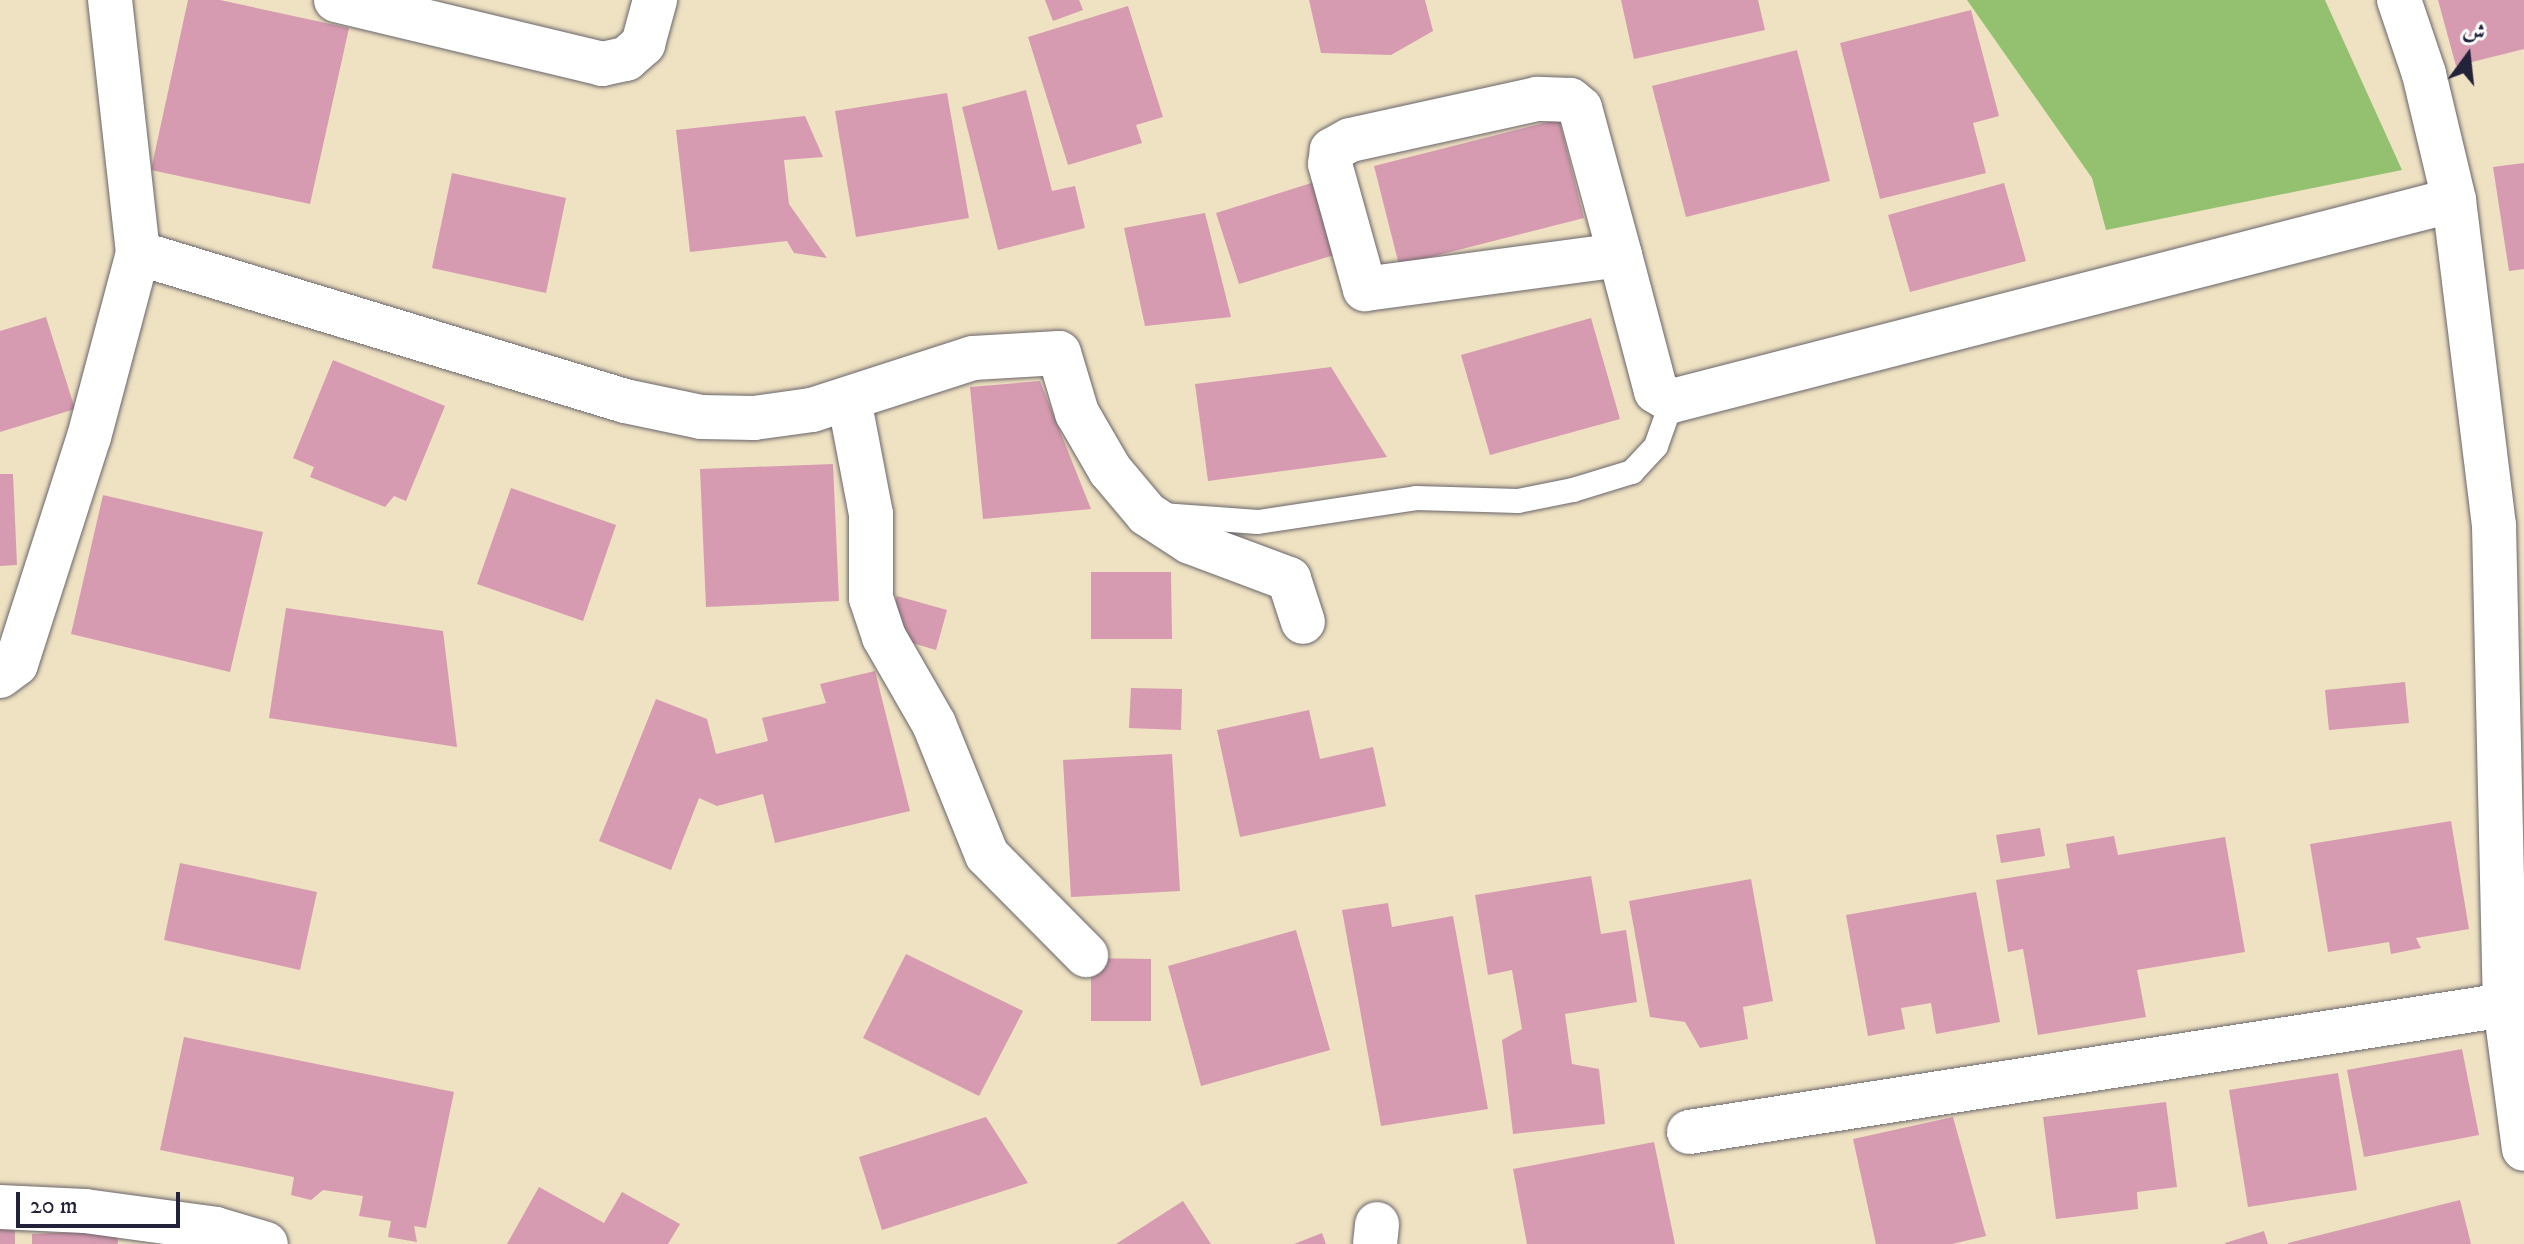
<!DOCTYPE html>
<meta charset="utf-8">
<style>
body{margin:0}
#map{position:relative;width:2524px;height:1244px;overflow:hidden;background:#efe2c2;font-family:"IM FELL DW Pica",Amiri,serif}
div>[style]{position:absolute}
.green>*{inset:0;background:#94c170}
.building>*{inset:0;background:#d69bb0}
.roads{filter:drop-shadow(0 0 2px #6a656a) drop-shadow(0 0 2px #6a656a)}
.service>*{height:24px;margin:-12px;padding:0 12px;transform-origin:12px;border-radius:12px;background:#fff}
.minor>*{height:44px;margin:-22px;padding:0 22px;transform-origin:22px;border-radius:22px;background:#fff}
.tertiary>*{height:44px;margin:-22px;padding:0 22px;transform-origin:22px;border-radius:22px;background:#fff}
span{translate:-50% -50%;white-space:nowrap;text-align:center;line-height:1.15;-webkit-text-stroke:6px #fff;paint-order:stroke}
.north{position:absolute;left:2428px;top:16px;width:80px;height:80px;-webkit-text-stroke:6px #fff;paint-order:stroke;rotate:15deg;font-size:22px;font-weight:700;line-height:32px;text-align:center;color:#22223b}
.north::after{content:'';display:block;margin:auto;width:28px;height:36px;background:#22223b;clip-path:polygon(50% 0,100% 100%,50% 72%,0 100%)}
.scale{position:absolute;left:16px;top:1192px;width:164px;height:36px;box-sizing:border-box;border:4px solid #22223b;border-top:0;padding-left:10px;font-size:24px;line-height:28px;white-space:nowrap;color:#22223b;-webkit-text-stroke:6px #fff;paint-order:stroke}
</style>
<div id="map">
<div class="green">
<div style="clip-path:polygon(1967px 0,2325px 0,2402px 170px,2106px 230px,2092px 178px)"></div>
</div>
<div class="building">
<div style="clip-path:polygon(188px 0,220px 0,349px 28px,310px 204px,151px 170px)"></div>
<div style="clip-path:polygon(1045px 0,1079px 0,1083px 10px,1053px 21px)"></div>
<div style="clip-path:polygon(1309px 0,1425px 0,1433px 31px,1391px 55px,1321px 53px)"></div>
<div style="clip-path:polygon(1621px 0,1758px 0,1765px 30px,1634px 59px)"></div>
<div style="clip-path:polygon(2438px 0,2524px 0,2524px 49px,2456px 66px)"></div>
<div style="clip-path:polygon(1128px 6px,1163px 117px,1136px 125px,1142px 143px,1068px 165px,1028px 37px)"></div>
<div style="clip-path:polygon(1971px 10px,1999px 116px,1973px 123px,1986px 173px,1880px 199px,1840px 43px)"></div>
<div style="clip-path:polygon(1797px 50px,1830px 181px,1686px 217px,1652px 86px)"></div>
<div style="clip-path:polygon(1026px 90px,1052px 191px,1075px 186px,1085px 228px,998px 250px,962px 107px)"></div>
<div style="clip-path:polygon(947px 93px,969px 218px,856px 237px,835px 111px)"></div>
<div style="clip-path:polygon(805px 116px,823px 157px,784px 160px,789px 204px,827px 258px,794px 253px,787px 241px,690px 252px,676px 130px)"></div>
<div style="clip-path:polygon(1559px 119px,1584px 218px,1399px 265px,1374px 166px)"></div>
<div style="clip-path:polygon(2524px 163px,2524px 269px,2509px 271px,2493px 167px)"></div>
<div style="clip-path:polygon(452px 173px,566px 198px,546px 293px,432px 268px)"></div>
<div style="clip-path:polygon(1321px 180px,1344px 252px,1239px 284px,1216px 213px)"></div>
<div style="clip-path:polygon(2004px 183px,2026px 261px,1910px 292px,1888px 215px)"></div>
<div style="clip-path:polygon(1205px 213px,1231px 317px,1145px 326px,1124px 228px)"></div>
<div style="clip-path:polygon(46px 317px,75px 409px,0 432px,0 331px)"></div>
<div style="clip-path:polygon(1591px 318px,1620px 419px,1490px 455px,1461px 355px)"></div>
<div style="clip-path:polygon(333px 360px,445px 406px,406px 501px,394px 496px,385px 507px,310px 477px,314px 467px,293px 458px)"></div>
<div style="clip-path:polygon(1331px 367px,1387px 457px,1208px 481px,1195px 384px)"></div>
<div style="clip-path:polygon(1040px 381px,1091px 509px,983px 519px,970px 387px)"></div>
<div style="clip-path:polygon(833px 464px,839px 601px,706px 607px,700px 469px)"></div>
<div style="clip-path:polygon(0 474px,13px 474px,17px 565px,0 566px)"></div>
<div style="clip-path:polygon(511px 488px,616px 525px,583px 621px,477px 584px)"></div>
<div style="clip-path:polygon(103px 495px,263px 532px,230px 672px,71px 634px)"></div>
<div style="clip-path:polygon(1091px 572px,1171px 572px,1172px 639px,1091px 639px)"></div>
<div style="clip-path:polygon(897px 596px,947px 610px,936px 650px,885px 635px)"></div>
<div style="clip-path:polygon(286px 608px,443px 631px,457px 747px,269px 718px)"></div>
<div style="clip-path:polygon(875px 671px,910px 811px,775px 843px,763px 794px,717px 806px,699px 798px,671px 870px,599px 841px,656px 699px,707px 719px,716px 754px,768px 741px,762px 718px,826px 703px,820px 684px)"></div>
<div style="clip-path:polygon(2405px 682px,2409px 723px,2329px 730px,2325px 690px)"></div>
<div style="clip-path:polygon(1131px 688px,1182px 689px,1181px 730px,1129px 728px)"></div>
<div style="clip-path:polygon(1309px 710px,1320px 759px,1373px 747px,1386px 806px,1240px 837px,1217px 730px)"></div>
<div style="clip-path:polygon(1172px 754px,1180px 891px,1071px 897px,1063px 760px)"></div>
<div style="clip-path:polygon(2451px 821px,2469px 929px,2416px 938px,2421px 948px,2391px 954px,2389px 942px,2328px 952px,2310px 844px)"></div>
<div style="clip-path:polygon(2040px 828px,2045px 856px,2001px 863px,1996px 835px)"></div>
<div style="clip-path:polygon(2114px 836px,2118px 855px,2225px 837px,2245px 952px,2137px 970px,2146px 1017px,2038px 1035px,2023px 949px,2008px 952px,1996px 880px,2070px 868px,2066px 844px)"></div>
<div style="clip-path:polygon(180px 863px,317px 892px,300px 970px,164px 940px)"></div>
<div style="clip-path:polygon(1591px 876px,1601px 934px,1626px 930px,1637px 1002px,1565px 1014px,1572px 1064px,1599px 1069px,1605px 1124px,1513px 1134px,1502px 1040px,1522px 1029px,1512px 970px,1488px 975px,1475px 895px)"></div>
<div style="clip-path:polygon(1751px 879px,1773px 1001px,1743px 1007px,1748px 1039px,1700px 1048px,1685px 1022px,1650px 1017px,1629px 901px)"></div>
<div style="clip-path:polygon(1976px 892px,2000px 1022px,1936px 1034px,1931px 1003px,1901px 1008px,1905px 1029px,1868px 1036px,1846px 915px)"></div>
<div style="clip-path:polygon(1388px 903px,1392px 927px,1453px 916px,1488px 1109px,1381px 1126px,1342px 910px)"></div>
<div style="clip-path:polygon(1296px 930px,1330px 1050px,1201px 1086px,1168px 966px)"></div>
<div style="clip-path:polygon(906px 954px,1023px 1011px,979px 1096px,863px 1038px)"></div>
<div style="clip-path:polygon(1091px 958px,1151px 959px,1151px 1021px,1091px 1021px)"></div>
<div style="clip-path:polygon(184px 1037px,454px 1092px,426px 1228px,414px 1226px,417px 1242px,388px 1237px,391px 1221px,359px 1216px,363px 1196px,323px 1190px,311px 1200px,291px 1195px,294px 1177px,160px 1150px)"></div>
<div style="clip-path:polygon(2462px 1049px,2479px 1135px,2364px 1157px,2347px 1070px)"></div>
<div style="clip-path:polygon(2338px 1073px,2357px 1190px,2248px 1207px,2229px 1090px)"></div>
<div style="clip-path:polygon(2166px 1102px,2177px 1187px,2137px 1192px,2138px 1209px,2056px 1219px,2043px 1117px)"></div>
<div style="clip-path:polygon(986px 1117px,1028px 1183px,882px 1230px,859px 1157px)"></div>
<div style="clip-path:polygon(1953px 1117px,1986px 1236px,1952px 1244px,1876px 1244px,1853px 1139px)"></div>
<div style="clip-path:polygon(1654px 1142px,1675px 1244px,1527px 1244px,1513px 1169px)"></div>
<div style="clip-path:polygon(539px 1187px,604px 1223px,622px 1192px,680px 1224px,668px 1244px,507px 1244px)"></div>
<div style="clip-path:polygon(2460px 1200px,2471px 1244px,2288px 1244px,2288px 1243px)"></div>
<div style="clip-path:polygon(1183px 1201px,1211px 1244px,1116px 1244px)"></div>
<div style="clip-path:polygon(15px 1224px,15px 1244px,0 1244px,0 1225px)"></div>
<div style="clip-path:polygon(117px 1230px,118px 1244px,32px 1244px,32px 1234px)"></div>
<div style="clip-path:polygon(2264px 1231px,2268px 1244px,2225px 1244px,2225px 1243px)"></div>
<div style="clip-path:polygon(1322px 1233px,1326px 1244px,1294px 1244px)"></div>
</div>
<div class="roads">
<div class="service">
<div style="left:1162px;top:515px;width:96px;rotate:4.2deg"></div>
<div style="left:1258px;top:522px;width:160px;rotate:-8.6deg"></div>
<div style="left:1416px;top:498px;width:102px;rotate:1.7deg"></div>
<div style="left:1518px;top:501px;width:56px;rotate:-11.3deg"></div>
<div style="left:1573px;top:490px;width:62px;rotate:-17deg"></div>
<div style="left:1632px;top:472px;width:35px;rotate:-47deg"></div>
<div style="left:1656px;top:446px;width:48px;rotate:-70.4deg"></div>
</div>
<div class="minor">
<div style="left:336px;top:0;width:274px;rotate:13.5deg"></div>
<div style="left:602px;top:64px;width:25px;rotate:-12deg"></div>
<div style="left:626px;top:59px;width:23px;rotate:-41deg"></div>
<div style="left:643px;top:44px;width:46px;rotate:-74.7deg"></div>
<div style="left:2399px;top:0;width:78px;rotate:71.3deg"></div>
<div style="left:2424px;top:74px;width:130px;rotate:76.6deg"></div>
<div style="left:2454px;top:200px;width:327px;rotate:83deg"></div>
<div style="left:2494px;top:525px;width:480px;rotate:88.7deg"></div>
<div style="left:2505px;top:1005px;width:145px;rotate:82.5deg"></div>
<div style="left:138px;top:253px;width:509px;rotate:16.9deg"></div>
<div style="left:625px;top:401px;width:78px;rotate:11.9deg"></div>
<div style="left:701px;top:417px;width:53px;rotate:1.1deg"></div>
<div style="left:754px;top:418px;width:59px;rotate:-7.9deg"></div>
<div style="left:812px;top:410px;width:169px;rotate:-17.9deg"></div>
<div style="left:973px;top:358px;width:86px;rotate:-3.3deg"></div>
<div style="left:1059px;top:353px;width:63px;rotate:73.3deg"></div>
<div style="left:1077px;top:413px;width:66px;rotate:59.9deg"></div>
<div style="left:1110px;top:470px;width:57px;rotate:49.9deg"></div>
<div style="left:1147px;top:514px;width:51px;rotate:33.1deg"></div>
<div style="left:1190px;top:542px;width:106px;rotate:20.5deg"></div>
<div style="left:1289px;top:579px;width:45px;rotate:72deg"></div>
<div style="left:1620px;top:255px;width:152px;rotate:-105.2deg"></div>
<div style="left:1580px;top:108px;width:13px;rotate:-141deg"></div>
<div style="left:1570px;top:100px;width:33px;rotate:-178deg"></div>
<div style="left:1537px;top:99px;width:191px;rotate:167.6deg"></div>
<div style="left:1350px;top:140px;width:21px;rotate:151deg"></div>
<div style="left:1332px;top:150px;width:14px;rotate:98deg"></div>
<div style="left:1330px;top:164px;width:130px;rotate:74.4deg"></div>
<div style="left:1365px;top:289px;width:257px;rotate:-7.6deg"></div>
<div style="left:1620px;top:255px;width:141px;rotate:75.2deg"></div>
<div style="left:1656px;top:391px;width:19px;rotate:32deg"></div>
<div style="left:1672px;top:401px;width:807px;rotate:-14.41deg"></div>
<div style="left:849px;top:399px;width:117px;rotate:79.2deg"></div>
<div style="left:871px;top:514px;width:84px;rotate:90deg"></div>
<div style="left:871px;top:598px;width:41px;rotate:71.6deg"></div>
<div style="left:884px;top:637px;width:100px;rotate:60.1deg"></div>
<div style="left:934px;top:724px;width:141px;rotate:68deg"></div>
<div style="left:987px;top:855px;width:141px;rotate:45.3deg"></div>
<div style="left:0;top:676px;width:20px;rotate:-37deg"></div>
<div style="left:16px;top:664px;width:238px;rotate:-72.2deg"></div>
<div style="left:89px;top:437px;width:190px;rotate:-75.1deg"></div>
<div style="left:138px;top:253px;width:255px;rotate:-96.3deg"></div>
<div style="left:1689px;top:1132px;width:826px;rotate:-8.85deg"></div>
<div style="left:1375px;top:1244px;width:20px;rotate:-84deg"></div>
</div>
<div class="tertiary">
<div style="left:0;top:1207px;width:85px;rotate:2.7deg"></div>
<div style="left:85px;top:1211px;width:132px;rotate:7.8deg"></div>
<div style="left:216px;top:1229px;width:52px;rotate:16.7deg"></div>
</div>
</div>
<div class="north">ش</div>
<div class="scale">20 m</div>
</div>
